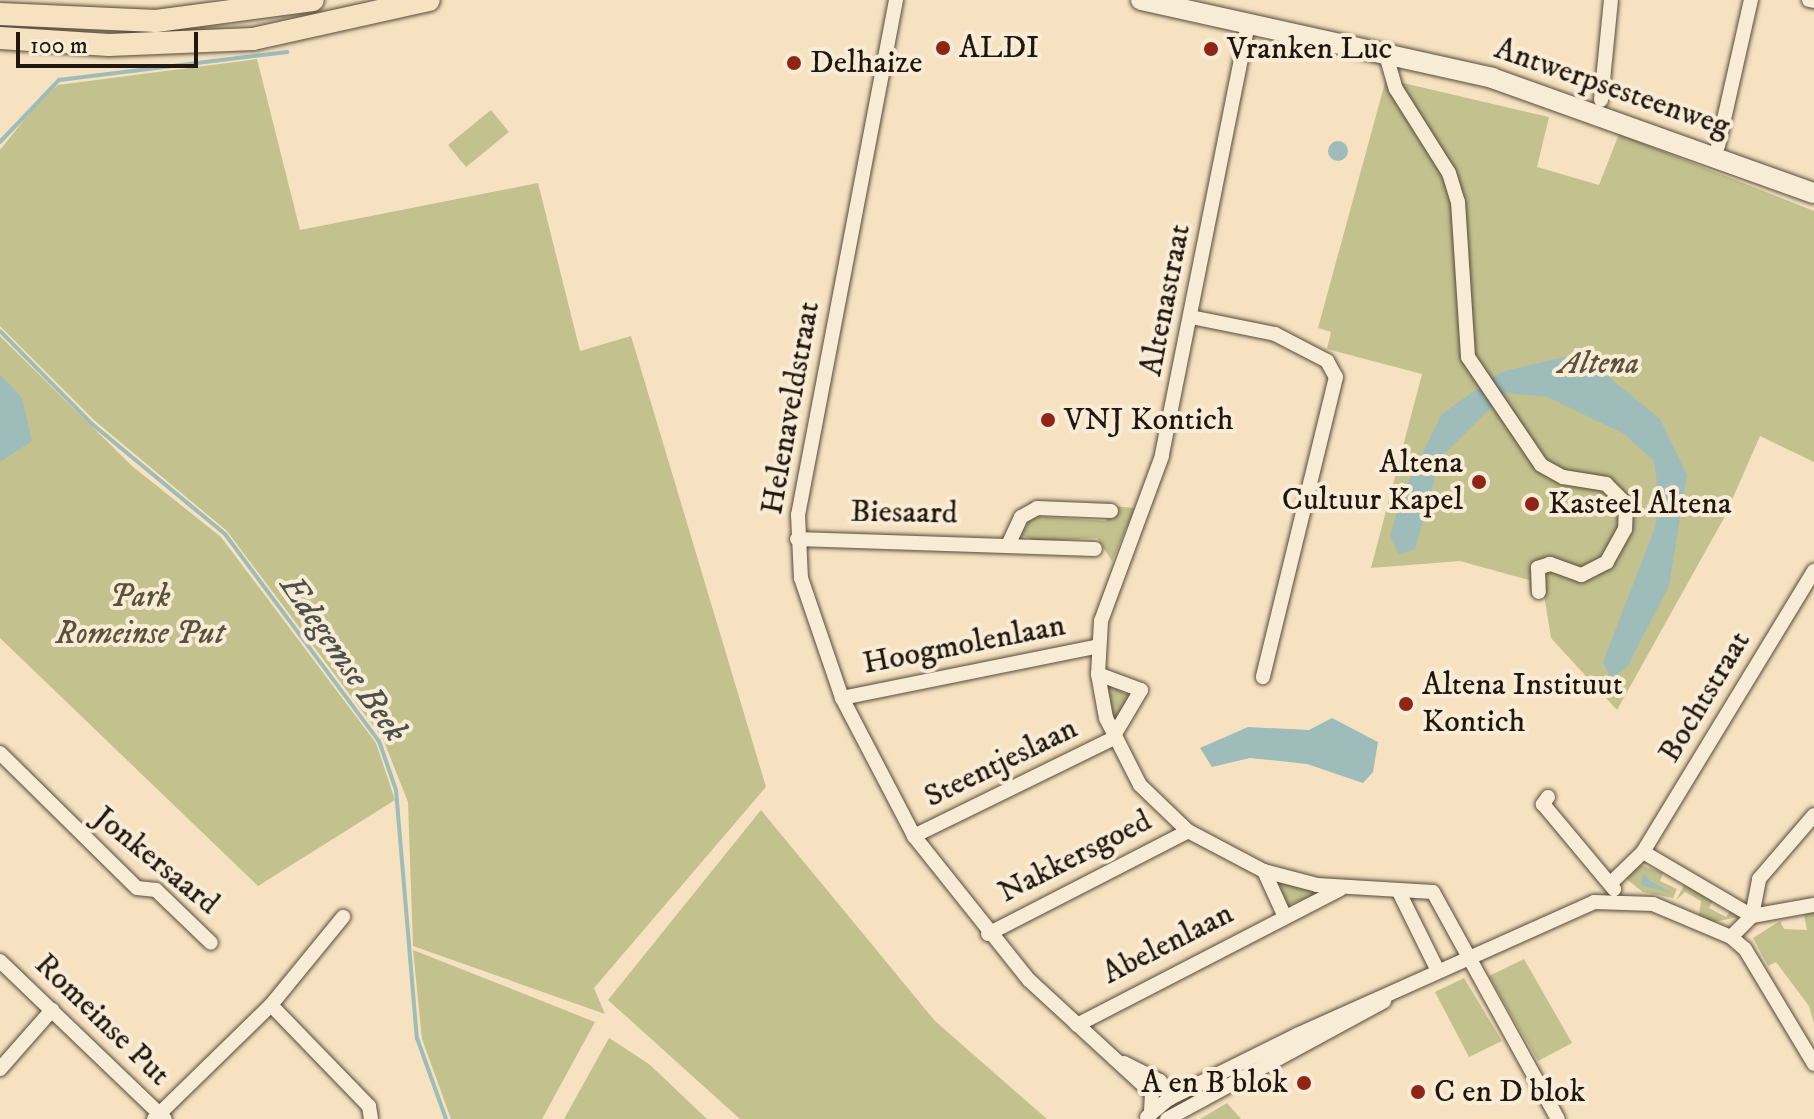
<!DOCTYPE html>
<style>
body{margin:0}
#map{position:relative;width:1814px;height:1119px;overflow:hidden;background:#f6e2c0;font-family:"IM FELL DW Pica",serif}
div>[style]{position:absolute}
.green>*{inset:0;background:#c3c18e}
.water>*{inset:0;background:#9ebcb9}
.round{border-radius:50%}
.stream>*{height:4px;margin:-2px;padding:0 2px;transform-origin:2px;border-radius:2px;background:#9ebcb9}
.roads{filter:drop-shadow(0 0 2px #564a3c) drop-shadow(0 0 2px #564a3c)}
.street>*{height:14px;margin:-7px;padding:0 7px;transform-origin:7px;border-radius:7px;background:#f9ecd6}
.secondary>*{height:20px;margin:-10px;padding:0 10px;transform-origin:10px;border-radius:10px;background:#f9ecd6}
.primary>*{height:22px;margin:-11px;padding:0 11px;transform-origin:11px;border-radius:11px;background:#f6e2c0}
.dots>*{width:22px;height:22px;translate:-50% -50%;box-sizing:border-box;border:4px solid #f9ecd6;border-radius:50%}
span{translate:-50% -50%;white-space:nowrap;text-align:center;line-height:1.15;-webkit-text-stroke:8px #f9ecd6;paint-order:stroke}
.poi-label{font-size:32px;color:#201810}
.left{translate:0 -50%;text-align:left}
.right{translate:-100% -50%;text-align:right}
.street-label{font-size:32px;color:#201810}
.park-label{font-size:32px;color:#59533c;font-style:italic}
.water-label{font-size:34px;color:#4c514b;font-style:italic}
.scale{position:absolute;left:16px;top:32px;width:182px;height:36px;box-sizing:border-box;border:4px solid #201810;border-top:0;padding-left:10px;font-size:24px;line-height:28px;white-space:nowrap;color:#201810;-webkit-text-stroke:6px #f9ecd6;paint-order:stroke}
</style>
<div id="map">
<div class="green">
<div style="clip-path:polygon(257px 59px,300px 230px,538px 183px,580px 351px,631px 336px,766px 787px,594px 988px,605px 1014px,413px 946px,408px 802px,383px 739px,227px 531px,95px 421px,0 326px,0 150px,39px 101px,58px 85px)"></div>
<div style="clip-path:polygon(1386px 79px,1549px 117px,1537px 167px,1599px 185px,1619px 134px,1814px 211px,1814px 462px,1760px 436px,1724px 518px,1617px 710px,1551px 638px,1544px 595px,1531px 596px,1529px 580px,1460px 561px,1371px 568px,1422px 374px,1327px 349px,1331px 332px,1318px 328px)"></div>
<div style="clip-path:polygon(491px 110px,509px 132px,466px 167px,448px 145px)"></div>
<div style="clip-path:polygon(0 336px,132px 466px,221px 537px,376px 743px,395px 800px,258px 886px,0 638px)"></div>
<div style="clip-path:polygon(1112px 506px,1135px 508px,1112px 561px,1097px 538px,1037px 541px,1021px 535px,1031px 516px,1106px 521px)"></div>
<div style="clip-path:polygon(1105px 683px,1130px 696px,1113px 723px)"></div>
<div style="clip-path:polygon(761px 810px,935px 1021px,1047px 1119px,740px 1119px,608px 1000px)"></div>
<div style="clip-path:polygon(1638px 864px,1663px 873px,1660px 881px,1677px 889px,1673px 898px,1643px 892px,1624px 877px)"></div>
<div style="clip-path:polygon(1278px 880px,1316px 891px,1316px 894px,1287px 906px)"></div>
<div style="clip-path:polygon(1686px 882px,1713px 900px,1709px 908px,1726px 917px,1732px 907px,1738px 917px,1714px 922px,1699px 915px,1701px 901px,1685px 892px,1676px 900px)"></div>
<div style="clip-path:polygon(1814px 912px,1814px 1024px,1809px 1006px,1776px 962px,1768px 966px,1753px 938px,1780px 921px,1784px 929px,1807px 930px,1804px 915px)"></div>
<div style="clip-path:polygon(413px 950px,595px 1022px,542px 1119px,451px 1119px,422px 1039px)"></div>
<div style="clip-path:polygon(1524px 959px,1572px 1043px,1538px 1061px,1489px 976px)"></div>
<div style="clip-path:polygon(1464px 978px,1502px 1041px,1469px 1057px,1435px 992px)"></div>
<div style="clip-path:polygon(609px 1038px,649px 1064px,707px 1119px,564px 1119px)"></div>
<div style="clip-path:polygon(1227px 1103px,1241px 1119px,1200px 1119px)"></div>
</div>
<div class="water">
<div class="round" style="left:1328px;top:141px;width:20px;height:20px"></div>
<div style="clip-path:polygon(1564px 357px,1594px 365px,1660px 419px,1687px 475px,1669px 586px,1627px 667px,1611px 679px,1603px 662px,1655px 528px,1659px 496px,1654px 461px,1624px 434px,1548px 397px,1506px 393px,1441px 457px,1415px 549px,1399px 555px,1390px 536px,1402px 494px,1442px 414px,1501px 372px)"></div>
<div style="clip-path:polygon(0 375px,22px 398px,32px 441px,0 462px)"></div>
<div style="clip-path:polygon(1332px 718px,1378px 742px,1373px 772px,1363px 783px,1307px 764px,1250px 758px,1212px 767px,1200px 748px,1248px 727px,1309px 730px)"></div>
<div style="clip-path:polygon(1643px 873px,1650px 881px,1671px 893px,1641px 885px)"></div>
</div>
<div class="stream">
<div style="left:0;top:142px;width:86px;rotate:-46.4deg"></div>
<div style="left:59px;top:80px;width:230px;rotate:-7deg"></div>
<div style="left:0;top:331px;width:131px;rotate:45.3deg"></div>
<div style="left:92px;top:424px;width:173px;rotate:39.6deg"></div>
<div style="left:225px;top:534px;width:258px;rotate:53.4deg"></div>
<div style="left:379px;top:741px;width:52px;rotate:70.9deg"></div>
<div style="left:396px;top:790px;width:249px;rotate:85.2deg"></div>
<div style="left:417px;top:1038px;width:86px;rotate:70.3deg"></div>
</div>
<div class="roads">
<div class="street">
<div style="left:896px;top:0;width:524px;rotate:100.77deg"></div>
<div style="left:798px;top:515px;width:63px;rotate:87.3deg"></div>
<div style="left:801px;top:578px;width:127px;rotate:71.1deg"></div>
<div style="left:842px;top:698px;width:156px;rotate:62.4deg"></div>
<div style="left:914px;top:836px;width:184px;rotate:51.4deg"></div>
<div style="left:1029px;top:980px;width:167px;rotate:42.6deg"></div>
<div style="left:1152px;top:1093px;width:21px;rotate:93deg"></div>
<div style="left:1809px;top:0;width:5px;rotate:11deg"></div>
<div style="left:1248px;top:24px;width:440px;rotate:101.3deg"></div>
<div style="left:1162px;top:456px;width:176px;rotate:110.3deg"></div>
<div style="left:1101px;top:621px;width:53px;rotate:93.2deg"></div>
<div style="left:1098px;top:674px;width:45px;rotate:79.7deg"></div>
<div style="left:1106px;top:718px;width:75px;rotate:63.1deg"></div>
<div style="left:1140px;top:785px;width:66px;rotate:43.8deg"></div>
<div style="left:1188px;top:831px;width:86px;rotate:27.8deg"></div>
<div style="left:1264px;top:871px;width:55px;rotate:14.8deg"></div>
<div style="left:1317px;top:885px;width:116px;rotate:3.5deg"></div>
<div style="left:1433px;top:892px;width:259px;rotate:61.2deg"></div>
<div style="left:1386px;top:55px;width:35px;rotate:74deg"></div>
<div style="left:1396px;top:89px;width:99px;rotate:57.8deg"></div>
<div style="left:1449px;top:173px;width:30px;rotate:73deg"></div>
<div style="left:1458px;top:202px;width:155px;rotate:86.3deg"></div>
<div style="left:1468px;top:357px;width:130px;rotate:55.9deg"></div>
<div style="left:1541px;top:465px;width:25px;rotate:29deg"></div>
<div style="left:1563px;top:477px;width:44px;rotate:9.2deg"></div>
<div style="left:1606px;top:484px;width:28px;rotate:45deg"></div>
<div style="left:1626px;top:504px;width:25px;rotate:92deg"></div>
<div style="left:1625px;top:529px;width:38px;rotate:119deg"></div>
<div style="left:1607px;top:562px;width:29px;rotate:153deg"></div>
<div style="left:1581px;top:575px;width:33px;rotate:-160deg"></div>
<div style="left:1550px;top:564px;width:13px;rotate:162deg"></div>
<div style="left:1538px;top:568px;width:24px;rotate:88deg"></div>
<div style="left:1601px;top:100px;width:100px;rotate:-84.3deg"></div>
<div style="left:1718px;top:146px;width:150px;rotate:-77.3deg"></div>
<div style="left:1191px;top:317px;width:86px;rotate:11.4deg"></div>
<div style="left:1275px;top:334px;width:59px;rotate:27.4deg"></div>
<div style="left:1327px;top:361px;width:18px;rotate:61deg"></div>
<div style="left:1336px;top:377px;width:309px;rotate:103.7deg"></div>
<div style="left:797px;top:539px;width:298px;rotate:1.9deg"></div>
<div style="left:1009px;top:543px;width:29px;rotate:-65deg"></div>
<div style="left:1021px;top:517px;width:18px;rotate:-29deg"></div>
<div style="left:1037px;top:508px;width:74px;rotate:2.3deg"></div>
<div style="left:842px;top:698px;width:259px;rotate:-11.4deg"></div>
<div style="left:0;top:753px;width:192px;rotate:44.6deg"></div>
<div style="left:137px;top:888px;width:19px;rotate:6deg"></div>
<div style="left:156px;top:890px;width:76px;rotate:43.9deg"></div>
<div style="left:1548px;top:797px;width:9px;rotate:126deg"></div>
<div style="left:1543px;top:804px;width:111px;rotate:50.1deg"></div>
<div style="left:914px;top:836px;width:220px;rotate:-26.1deg"></div>
<div style="left:1112px;top:739px;width:57px;rotate:-59.4deg"></div>
<div style="left:1141px;top:690px;width:46px;rotate:-159.6deg"></div>
<div style="left:1643px;top:852px;width:329px;rotate:-58.7deg"></div>
<div style="left:1264px;top:871px;width:51px;rotate:65.5deg"></div>
<div style="left:1614px;top:880px;width:40px;rotate:-44deg"></div>
<div style="left:1643px;top:852px;width:126px;rotate:30.4deg"></div>
<div style="left:1399px;top:892px;width:86px;rotate:63.7deg"></div>
<div style="left:1752px;top:916px;width:38px;rotate:-79deg"></div>
<div style="left:1759px;top:879px;width:84px;rotate:-49.3deg"></div>
<div style="left:988px;top:934px;width:225px;rotate:-27.2deg"></div>
<div style="left:1731px;top:937px;width:30px;rotate:-45deg"></div>
<div style="left:1752px;top:916px;width:63px;rotate:-10.1deg"></div>
<div style="left:0;top:961px;width:228px;rotate:43.8deg"></div>
<div style="left:271px;top:1005px;width:141px;rotate:45.9deg"></div>
<div style="left:369px;top:1106px;width:13px;rotate:81deg"></div>
<div style="left:1077px;top:1025px;width:296px;rotate:-27.3deg"></div>
<div style="left:1124px;top:1063px;width:40px;rotate:26.6deg"></div>
<div style="left:1160px;top:1081px;width:20px;rotate:60deg"></div>
<div style="left:0;top:1069px;width:79px;rotate:-48.6deg"></div>
<div style="left:1147px;top:1117px;width:30px;rotate:-40deg"></div>
<div style="left:1170px;top:1098px;width:142px;rotate:-26.4deg"></div>
<div style="left:1297px;top:1035px;width:325px;rotate:-24.1deg"></div>
<div style="left:1594px;top:902px;width:59px;rotate:1.9deg"></div>
<div style="left:1653px;top:904px;width:85px;rotate:22.9deg"></div>
<div style="left:1731px;top:937px;width:18px;rotate:41deg"></div>
<div style="left:1745px;top:949px;width:134px;rotate:59deg"></div>
<div style="left:154px;top:1119px;width:163px;rotate:-44.3deg"></div>
<div style="left:271px;top:1005px;width:114px;rotate:-50.7deg"></div>
<div style="left:1167px;top:1119px;width:247px;rotate:-28.5deg"></div>
</div>
<div class="secondary">
<div style="left:1141px;top:0;width:360px;rotate:12.5deg"></div>
<div style="left:1492px;top:78px;width:342px;rotate:19.7deg"></div>
</div>
<div class="primary">
<div style="left:0;top:14px;width:156px;rotate:2.6deg"></div>
<div style="left:156px;top:21px;width:158px;rotate:-7.6deg"></div>
<div style="left:0;top:38px;width:109px;rotate:3.7deg"></div>
<div style="left:109px;top:45px;width:144px;rotate:-2.4deg"></div>
<div style="left:253px;top:39px;width:180px;rotate:-12.5deg"></div>
</div>
</div>
<div class="dots">
<div style="left:943px;top:48px;background:#8f2418"></div>
<div style="left:1211px;top:49px;background:#8f2418"></div>
<div style="left:794px;top:63px;background:#8f2418"></div>
<div style="left:1048px;top:420px;background:#8f2418"></div>
<div style="left:1479px;top:482px;background:#8f2418"></div>
<div style="left:1532px;top:504px;background:#8f2418"></div>
<div style="left:1406px;top:704px;background:#8f2418"></div>
<div style="left:1304px;top:1083px;background:#8f2418"></div>
<div style="left:1418px;top:1092px;background:#8f2418"></div>
</div>
<div class="poi-label">
<span class="left" style="left:959px;top:48px">ALDI</span>
<span class="left" style="left:1227px;top:49px">Vranken Luc</span>
<span class="left" style="left:810px;top:63px">Delhaize</span>
<span class="left" style="left:1064px;top:420px">VNJ Kontich</span>
<span class="right" style="left:1463px;top:482px">Altena<br>Cultuur Kapel</span>
<span class="left" style="left:1548px;top:504px">Kasteel Altena</span>
<span class="left" style="left:1422px;top:704px">Altena Instituut<br>Kontich</span>
<span class="right" style="left:1288px;top:1083px">A en B blok</span>
<span class="left" style="left:1434px;top:1092px">C en D blok</span>
</div>
<div class="street-label">
<span style="left:1612px;top:88px;rotate:19deg">Antwerpsesteenweg</span>
<span style="left:1166px;top:300px;rotate:-79deg">Altenastraat</span>
<span style="left:791px;top:408px;rotate:-80deg">Helenaveldstraat</span>
<span style="left:904px;top:513px;rotate:1deg">Biesaard</span>
<span style="left:964px;top:645px;rotate:-11deg">Hoogmolenlaan</span>
<span style="left:1705px;top:697px;rotate:-59deg">Bochtstraat</span>
<span style="left:1001px;top:763px;rotate:-26deg">Steentjeslaan</span>
<span style="left:1075px;top:857px;rotate:-27deg">Nakkersgoed</span>
<span style="left:156px;top:861px;rotate:39deg">Jonkersaard</span>
<span style="left:1168px;top:944px;rotate:-27deg">Abelenlaan</span>
<span style="left:102px;top:1020px;rotate:44deg">Romeinse Put</span>
</div>
<div class="park-label">
<span style="left:1599px;top:364px">Altena</span>
<span style="left:140px;top:616px">Park<br>Romeinse Put</span>
</div>
<div class="water-label">
<span style="left:343px;top:659px;rotate:55deg">Edegemse Beek</span>
</div>
<div class="scale">100 m</div>
</div>
